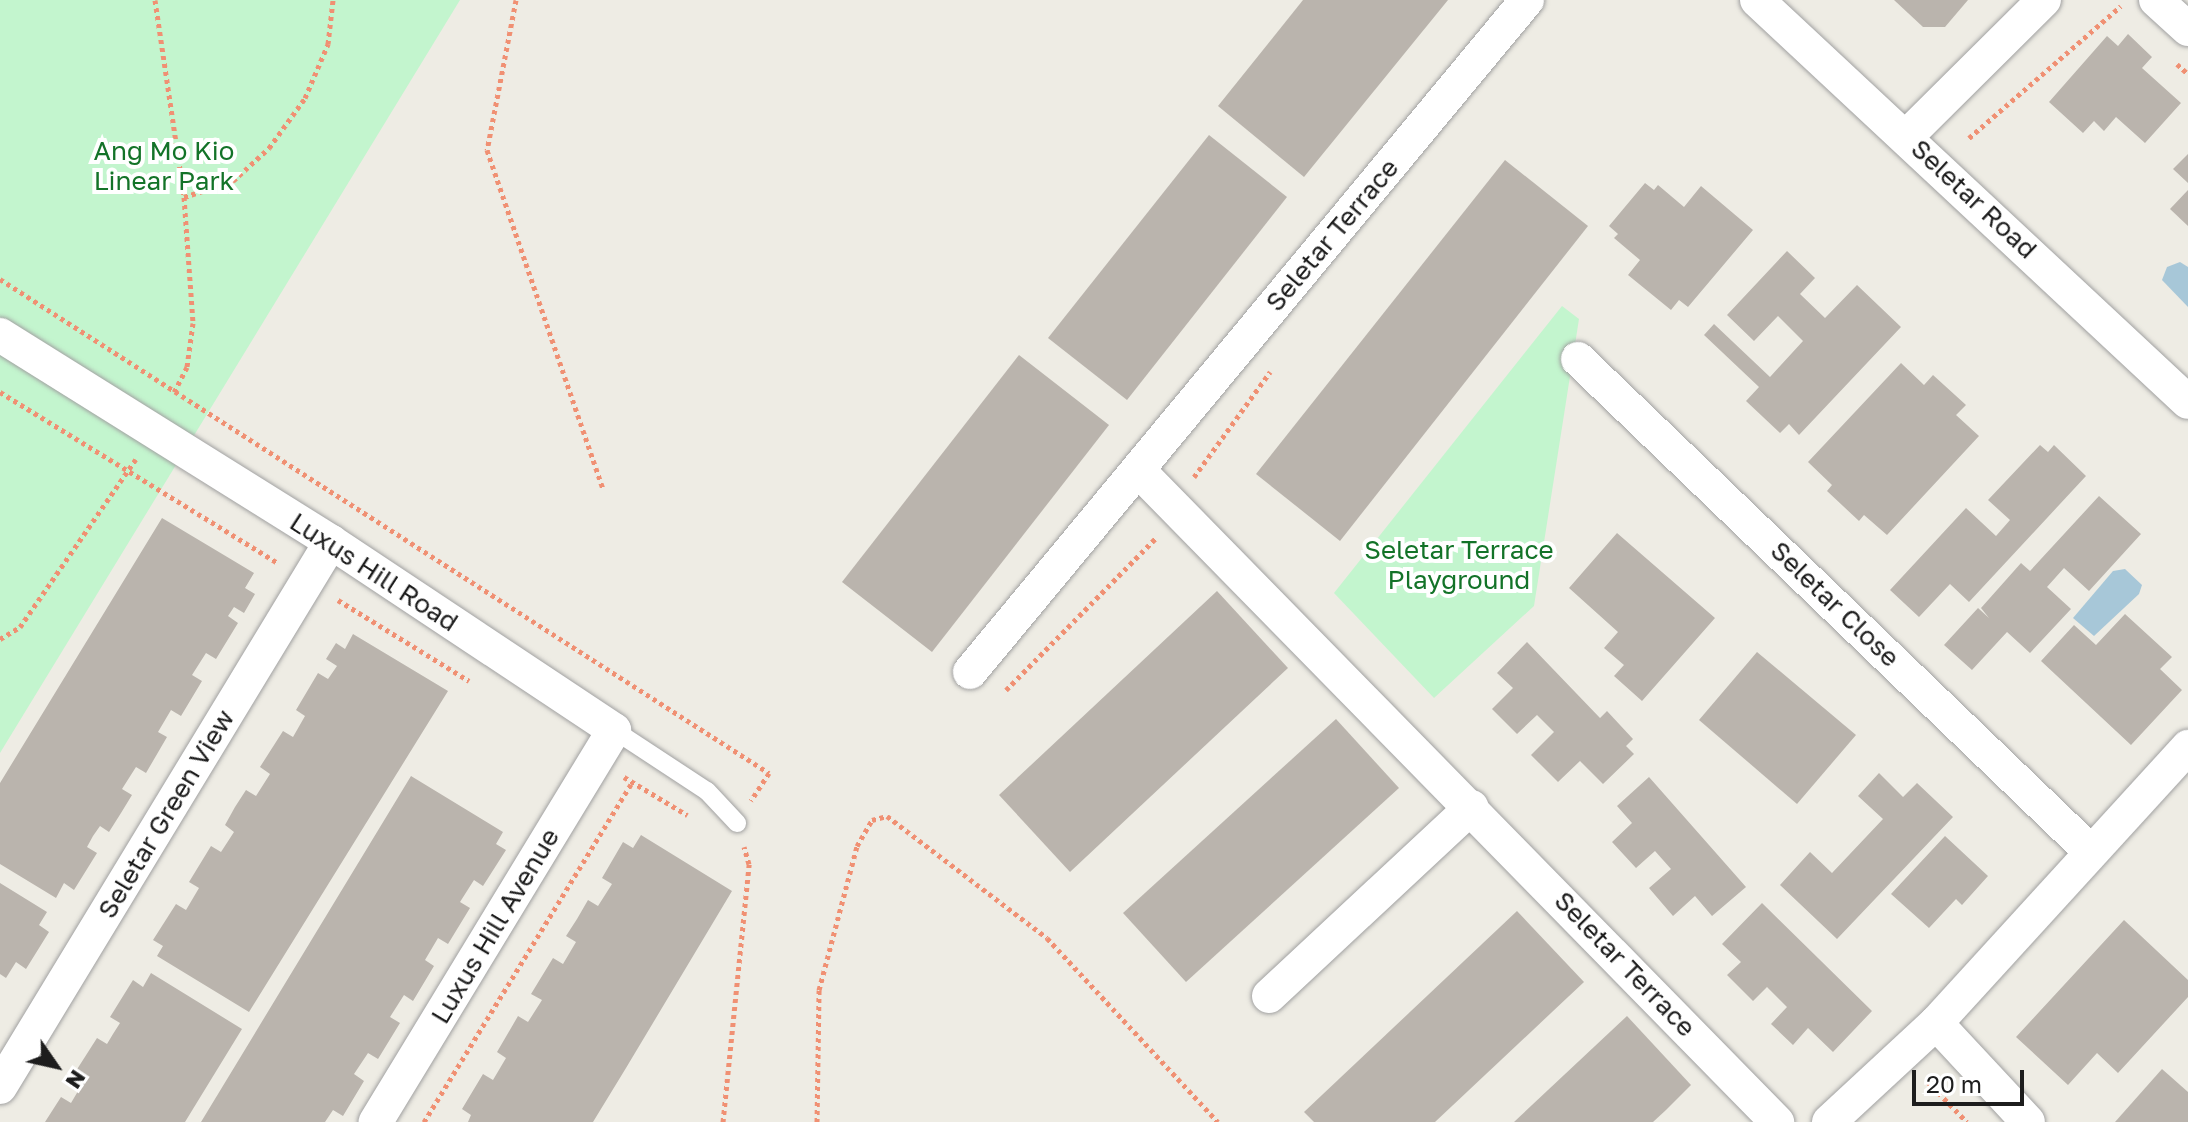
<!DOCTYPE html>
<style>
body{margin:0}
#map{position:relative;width:2188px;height:1122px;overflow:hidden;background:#eeece4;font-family:"Golos Text",sans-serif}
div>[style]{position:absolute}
.park>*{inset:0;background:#c3f5ce}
.water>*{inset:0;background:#a7c7d8}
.building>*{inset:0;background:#bab4ad}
.path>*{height:5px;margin-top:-2.5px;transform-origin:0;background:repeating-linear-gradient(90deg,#f09073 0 4px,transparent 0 8px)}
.roads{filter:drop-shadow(0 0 2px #a1a1a1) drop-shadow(0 0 2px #a1a1a1)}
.lane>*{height:18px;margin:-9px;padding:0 9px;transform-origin:9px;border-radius:9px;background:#fff}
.street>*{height:34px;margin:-17px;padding:0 17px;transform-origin:17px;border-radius:17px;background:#fff}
span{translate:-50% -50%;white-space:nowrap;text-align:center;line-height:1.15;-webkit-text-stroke:8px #fff;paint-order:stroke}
.park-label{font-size:26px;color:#137328}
.street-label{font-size:26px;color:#1d1d1d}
.north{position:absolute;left:16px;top:1026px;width:80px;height:80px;-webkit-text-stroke:6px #fff;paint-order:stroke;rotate:124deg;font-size:22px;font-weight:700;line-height:32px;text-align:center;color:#1d1d1d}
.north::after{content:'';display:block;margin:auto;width:28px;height:36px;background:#1d1d1d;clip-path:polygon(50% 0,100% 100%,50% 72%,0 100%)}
.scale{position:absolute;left:1912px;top:1070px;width:112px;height:36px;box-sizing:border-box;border:4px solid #1d1d1d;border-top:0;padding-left:10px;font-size:24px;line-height:28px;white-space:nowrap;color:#1d1d1d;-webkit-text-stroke:6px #fff;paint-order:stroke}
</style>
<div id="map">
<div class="park">
<div style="clip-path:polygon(0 0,460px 0,0 753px)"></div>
<div style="clip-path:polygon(1562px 306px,1579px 319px,1534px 606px,1434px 698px,1334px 593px)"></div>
</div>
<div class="water">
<div style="clip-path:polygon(2180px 262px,2188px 267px,2188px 307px,2162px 280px,2167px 267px)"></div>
<div style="clip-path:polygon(2125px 569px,2142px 585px,2139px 594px,2094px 636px,2073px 618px,2113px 571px)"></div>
</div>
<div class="building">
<div style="clip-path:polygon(1303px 0,1448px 0,1304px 177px,1218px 106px)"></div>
<div style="clip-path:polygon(1894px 0,1968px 0,1945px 27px,1923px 27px)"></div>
<div style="clip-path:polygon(2128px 34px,2152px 57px,2142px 68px,2181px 103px,2145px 143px,2116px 117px,2104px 131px,2094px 121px,2083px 133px,2049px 102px,2107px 36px,2118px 46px)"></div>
<div style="clip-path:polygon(1209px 135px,1287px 197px,1127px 400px,1048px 338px)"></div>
<div style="clip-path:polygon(2188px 154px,2188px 183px,2173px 169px)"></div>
<div style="clip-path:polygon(1505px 160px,1588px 226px,1340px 541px,1256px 474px)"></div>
<div style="clip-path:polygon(1645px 183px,1654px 190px,1658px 185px,1684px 207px,1701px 186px,1753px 230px,1688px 307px,1679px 300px,1671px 310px,1628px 275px,1640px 260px,1614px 238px,1618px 234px,1609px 226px)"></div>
<div style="clip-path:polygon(2188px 190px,2188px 226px,2170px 209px)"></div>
<div style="clip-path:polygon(1787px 251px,1815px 278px,1800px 294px,1825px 318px,1857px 285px,1901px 327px,1799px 435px,1789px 424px,1780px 433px,1746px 401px,1759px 387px,1704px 335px,1714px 324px,1770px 377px,1803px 341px,1778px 316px,1754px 341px,1727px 315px)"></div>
<div style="clip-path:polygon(1019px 355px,1109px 425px,932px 652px,842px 582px)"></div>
<div style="clip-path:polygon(1901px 363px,1924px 385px,1933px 375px,1966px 405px,1956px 415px,1979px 436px,1887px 535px,1864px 515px,1859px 521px,1827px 491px,1832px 485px,1808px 462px)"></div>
<div style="clip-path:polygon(2040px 445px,2048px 452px,2054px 445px,2086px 476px,1969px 602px,1950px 584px,1919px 617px,1890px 590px,1966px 508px,1996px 536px,2010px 520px,1988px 500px)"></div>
<div style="clip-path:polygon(2099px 496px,2141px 534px,2089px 591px,2064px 568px,2047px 587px,2071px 609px,2030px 653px,2007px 632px,1972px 670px,1944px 645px,1978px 608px,1989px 618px,1981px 608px,2021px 563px,2030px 571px)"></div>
<div style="clip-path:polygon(162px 518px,254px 573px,245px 588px,255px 594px,244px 613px,234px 607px,228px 616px,238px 623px,216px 659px,206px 653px,192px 675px,202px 681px,181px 716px,171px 710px,158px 732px,167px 737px,146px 773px,136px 767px,122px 789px,132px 795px,121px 813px,109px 832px,100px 826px,93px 836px,87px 847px,97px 853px,74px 890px,64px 883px,56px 898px,0 864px,0 783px)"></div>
<div style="clip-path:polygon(1617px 533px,1715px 618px,1642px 701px,1614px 676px,1624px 665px,1604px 648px,1618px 632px,1569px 588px)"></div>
<div style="clip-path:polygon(1217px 591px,1288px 668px,1070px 872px,999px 795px)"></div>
<div style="clip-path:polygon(2125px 614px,2172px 657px,2160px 669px,2182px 690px,2131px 745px,2041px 661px,2074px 625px,2096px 645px)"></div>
<div style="clip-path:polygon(353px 634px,448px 691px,249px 1012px,157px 956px,163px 946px,153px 940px,176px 904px,186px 910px,199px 888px,189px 882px,211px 846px,221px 852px,234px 832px,225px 825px,235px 807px,246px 790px,256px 796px,270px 774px,260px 767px,283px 731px,293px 737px,305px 716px,296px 710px,318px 673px,328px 679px,337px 666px,326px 659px,336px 643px,345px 649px)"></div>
<div style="clip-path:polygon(1527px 642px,1600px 718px,1607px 711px,1633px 739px,1626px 746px,1634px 754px,1603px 784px,1580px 761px,1558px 782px,1531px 755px,1554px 732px,1537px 715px,1517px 734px,1492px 709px,1513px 688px,1497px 673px)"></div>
<div style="clip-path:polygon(1757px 652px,1856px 735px,1797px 804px,1699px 720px)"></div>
<div style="clip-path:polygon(1336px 719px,1399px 788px,1186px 982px,1123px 913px)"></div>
<div style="clip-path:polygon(1879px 773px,1903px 797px,1917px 783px,1953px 817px,1837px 939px,1780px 885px,1810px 852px,1832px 873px,1883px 819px,1858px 796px)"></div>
<div style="clip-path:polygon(411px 776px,503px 832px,496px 844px,506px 850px,483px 886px,474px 880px,460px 902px,470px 908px,448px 944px,438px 938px,425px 960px,434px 966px,413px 1001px,404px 995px,390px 1017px,400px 1023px,378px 1059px,368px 1053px,354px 1074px,364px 1081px,343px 1116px,333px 1110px,325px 1122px,201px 1122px)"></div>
<div style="clip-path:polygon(1649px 777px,1746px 887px,1712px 916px,1695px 896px,1673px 916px,1649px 888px,1671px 869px,1655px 851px,1636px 868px,1612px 842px,1632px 823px,1617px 806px)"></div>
<div style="clip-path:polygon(641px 835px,732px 891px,626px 1068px,593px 1122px,468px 1122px,471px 1115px,462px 1109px,483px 1074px,493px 1080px,506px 1058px,497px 1052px,518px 1016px,528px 1022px,542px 1000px,531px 994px,553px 958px,563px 964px,576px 942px,566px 936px,577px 919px,588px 900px,598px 906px,612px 884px,602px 878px,623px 842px,633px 848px)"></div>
<div style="clip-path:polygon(1945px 836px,1988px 876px,1962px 905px,1956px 899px,1929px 928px,1891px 894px)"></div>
<div style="clip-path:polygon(0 883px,47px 912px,39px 925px,49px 932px,26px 969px,16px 962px,6px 978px,0 974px)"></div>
<div style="clip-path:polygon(1762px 903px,1872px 1011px,1833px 1052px,1808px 1028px,1793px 1045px,1771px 1024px,1787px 1007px,1767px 987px,1753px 1001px,1727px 975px,1741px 962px,1722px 944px)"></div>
<div style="clip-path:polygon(1517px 911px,1584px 982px,1435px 1122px,1314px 1122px,1304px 1112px)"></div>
<div style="clip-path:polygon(2124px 920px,2188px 980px,2188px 997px,2118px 1073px,2097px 1053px,2068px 1085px,2016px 1037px)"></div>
<div style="clip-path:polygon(151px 973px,242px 1029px,185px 1122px,45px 1122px,61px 1097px,71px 1103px,84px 1081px,74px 1074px,97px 1038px,107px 1044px,113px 1034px,120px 1023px,110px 1017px,133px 980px,143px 987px)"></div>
<div style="clip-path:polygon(1627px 1016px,1691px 1085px,1666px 1110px,1653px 1122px,1514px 1122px)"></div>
<div style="clip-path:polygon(2162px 1069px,2188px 1092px,2188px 1122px,2115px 1122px)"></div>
</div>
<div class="path">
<div style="left:155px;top:0;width:199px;rotate:81.6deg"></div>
<div style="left:184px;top:197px;width:126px;rotate:85.9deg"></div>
<div style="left:193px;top:323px;width:44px;rotate:97.8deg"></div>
<div style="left:187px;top:367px;width:28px;rotate:117deg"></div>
<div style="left:516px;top:0;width:153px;rotate:100.9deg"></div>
<div style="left:487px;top:150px;width:357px;rotate:71.1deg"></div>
<div style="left:2177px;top:64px;width:15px;rotate:42deg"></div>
<div style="left:1969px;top:138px;width:201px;rotate:-41deg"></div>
<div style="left:184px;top:197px;width:52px;rotate:-18.1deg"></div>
<div style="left:233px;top:181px;width:49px;rotate:-42.5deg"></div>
<div style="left:269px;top:148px;width:62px;rotate:-54.2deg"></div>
<div style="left:305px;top:98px;width:59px;rotate:-66.9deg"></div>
<div style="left:328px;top:44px;width:44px;rotate:-83.5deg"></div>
<div style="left:0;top:279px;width:914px;rotate:32.72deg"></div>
<div style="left:769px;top:773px;width:33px;rotate:123deg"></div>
<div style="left:0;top:392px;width:326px;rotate:31.6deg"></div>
<div style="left:1194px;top:477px;width:130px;rotate:-54.1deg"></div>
<div style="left:338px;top:600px;width:154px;rotate:31.7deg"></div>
<div style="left:0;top:639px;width:23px;rotate:-31deg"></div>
<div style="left:20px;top:627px;width:204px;rotate:-55.4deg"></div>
<div style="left:1006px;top:690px;width:214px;rotate:-45.4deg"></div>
<div style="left:624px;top:777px;width:74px;rotate:31.1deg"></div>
<div style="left:1927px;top:1081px;width:57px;rotate:45.7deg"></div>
<div style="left:424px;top:1122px;width:399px;rotate:-58.5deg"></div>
<div style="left:723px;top:1122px;width:259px;rotate:-84.2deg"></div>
<div style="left:749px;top:864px;width:18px;rotate:-106deg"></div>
<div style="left:817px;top:1122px;width:132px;rotate:-89.1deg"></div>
<div style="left:819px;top:990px;width:149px;rotate:-75.2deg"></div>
<div style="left:857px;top:846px;width:30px;rotate:-60deg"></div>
<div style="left:872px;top:820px;width:16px;rotate:-15deg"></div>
<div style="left:887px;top:816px;width:201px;rotate:37.3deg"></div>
<div style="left:1047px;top:938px;width:251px;rotate:47.1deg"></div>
</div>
<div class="roads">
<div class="lane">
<div style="left:614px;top:730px;width:111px;rotate:33.3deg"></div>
<div style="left:707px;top:791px;width:44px;rotate:46.8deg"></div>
</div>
<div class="street">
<div style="left:1757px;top:0;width:589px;rotate:43.01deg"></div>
<div style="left:2156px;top:0;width:43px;rotate:42.2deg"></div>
<div style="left:1907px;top:136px;width:193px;rotate:-44.8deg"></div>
<div style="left:0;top:335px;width:390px;rotate:32deg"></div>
<div style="left:331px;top:542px;width:340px;rotate:33.6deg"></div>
<div style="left:614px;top:730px;width:459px;rotate:121.3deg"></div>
<div style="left:1578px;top:359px;width:711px;rotate:43.86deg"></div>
<div style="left:1139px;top:471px;width:912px;rotate:45.58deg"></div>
<div style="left:970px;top:672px;width:873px;rotate:-50.35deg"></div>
<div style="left:1269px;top:996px;width:277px;rotate:-43deg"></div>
<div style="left:1936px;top:1023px;width:135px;rotate:47.1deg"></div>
<div style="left:0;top:1087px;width:638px;rotate:-58.73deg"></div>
<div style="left:1829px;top:1122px;width:146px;rotate:-42.8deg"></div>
<div style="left:1936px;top:1023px;width:374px;rotate:-47.6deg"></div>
</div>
</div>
<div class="park-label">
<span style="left:164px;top:166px">Ang Mo Kio<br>Linear Park</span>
<span style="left:1459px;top:565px">Seletar Terrace<br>Playground</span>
</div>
<div class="street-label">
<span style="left:1974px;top:199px;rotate:43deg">Seletar Road</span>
<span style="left:1332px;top:235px;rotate:-50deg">Seletar Terrace</span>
<span style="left:374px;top:572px;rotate:33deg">Luxus Hill Road</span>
<span style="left:1835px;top:604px;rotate:44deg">Seletar Close</span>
<span style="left:166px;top:814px;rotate:-59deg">Seletar Green View</span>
<span style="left:495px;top:926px;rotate:-59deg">Luxus Hill Avenue</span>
<span style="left:1625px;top:964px;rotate:46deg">Seletar Terrace</span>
</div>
<div class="north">N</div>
<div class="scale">20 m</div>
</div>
